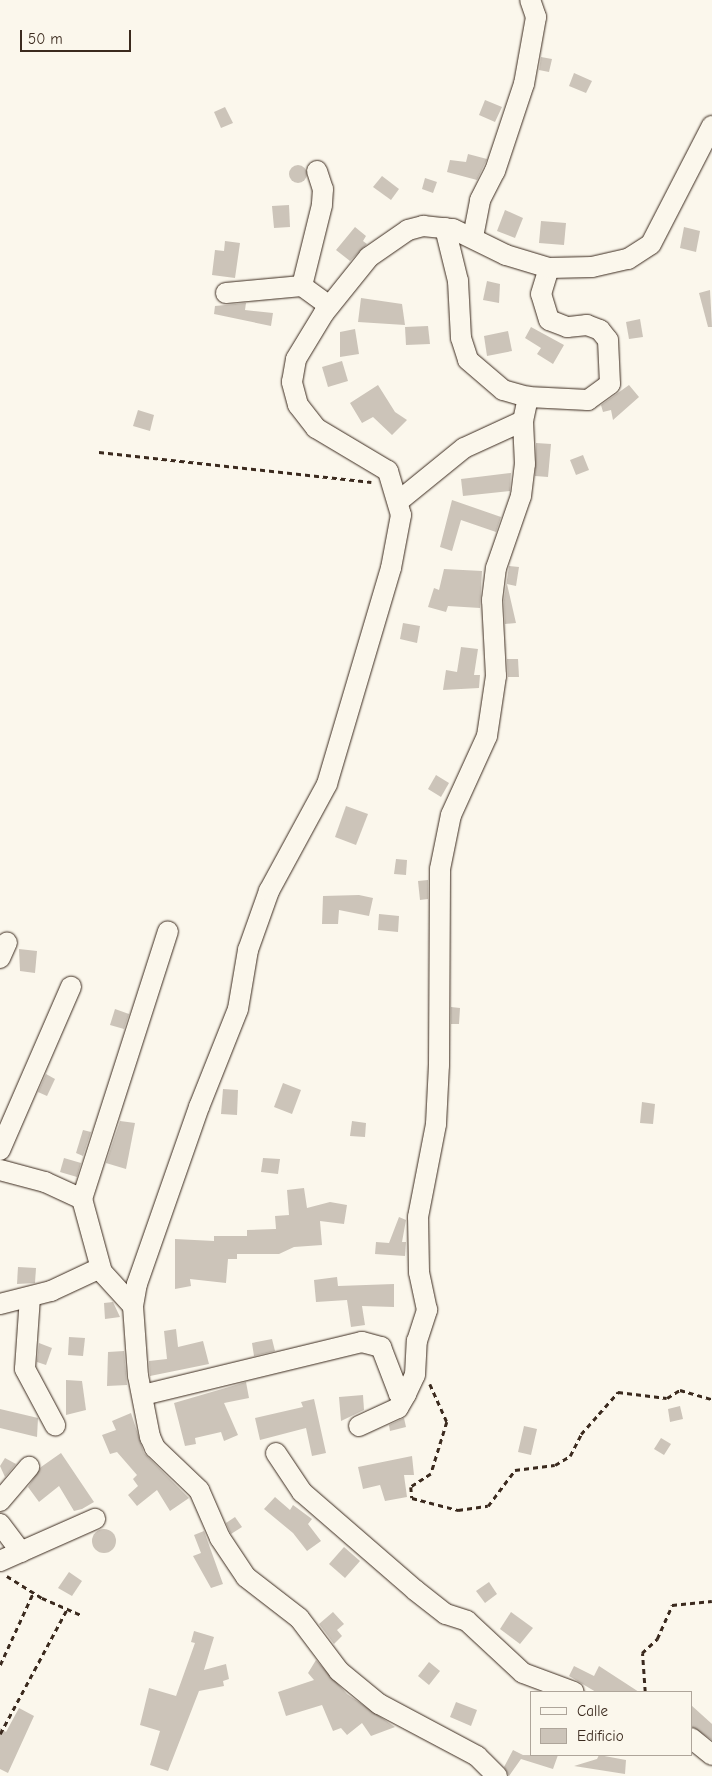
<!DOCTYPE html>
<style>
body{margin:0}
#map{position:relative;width:712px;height:1776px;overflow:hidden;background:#fbf7ec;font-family:"Comic Neue",sans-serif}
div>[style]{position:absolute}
.building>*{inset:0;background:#ccc4b9}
.round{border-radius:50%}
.path>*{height:2.5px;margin-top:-1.25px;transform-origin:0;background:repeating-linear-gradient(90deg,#3b2a1e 0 5px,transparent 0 9px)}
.roads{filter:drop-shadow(0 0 1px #3b2a1e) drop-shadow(0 0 1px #3b2a1e)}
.minor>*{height:20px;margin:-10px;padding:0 10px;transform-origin:10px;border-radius:10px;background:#fbf7ec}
span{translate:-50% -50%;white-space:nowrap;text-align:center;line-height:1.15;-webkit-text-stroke:4.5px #fbf7ec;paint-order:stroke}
.legend{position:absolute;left:530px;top:1691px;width:162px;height:65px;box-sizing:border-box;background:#fbf7ec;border:1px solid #aea59a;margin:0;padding:6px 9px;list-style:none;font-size:15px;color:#3b2a1e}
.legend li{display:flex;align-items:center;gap:10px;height:25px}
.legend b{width:25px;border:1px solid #aea59a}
.scale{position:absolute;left:20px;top:30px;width:111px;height:22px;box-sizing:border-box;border:2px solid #3b2a1e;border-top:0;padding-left:6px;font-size:15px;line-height:18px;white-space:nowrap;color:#3b2a1e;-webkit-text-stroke:4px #fbf7ec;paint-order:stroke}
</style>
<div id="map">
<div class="building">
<div style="clip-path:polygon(541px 57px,552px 59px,549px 72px,539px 70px)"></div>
<div style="clip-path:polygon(574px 73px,592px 81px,586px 93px,569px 86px)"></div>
<div style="clip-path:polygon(485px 100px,502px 107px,495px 122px,479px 115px)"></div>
<div style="clip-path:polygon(225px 107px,233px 123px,221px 128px,214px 112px)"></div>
<div style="clip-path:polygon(468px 154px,487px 159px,477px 180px,447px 172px,450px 160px,466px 162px)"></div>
<div class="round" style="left:289px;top:165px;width:18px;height:18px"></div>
<div style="clip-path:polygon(382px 176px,399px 189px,391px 200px,373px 187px)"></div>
<div style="clip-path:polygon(425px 178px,437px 182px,433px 193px,422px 189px)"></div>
<div style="clip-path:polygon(289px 205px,290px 227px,274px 228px,272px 206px)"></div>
<div style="clip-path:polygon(505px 210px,523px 218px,515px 238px,497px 231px)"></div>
<div style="clip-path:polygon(541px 221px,566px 223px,564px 245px,539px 243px)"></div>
<div style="clip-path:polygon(355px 227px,366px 236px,363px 241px,367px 244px,350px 261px,336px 250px)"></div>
<div style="clip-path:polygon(684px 227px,700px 231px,696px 252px,680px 248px)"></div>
<div style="clip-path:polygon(225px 241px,240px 243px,235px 278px,212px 275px,215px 250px,224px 251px)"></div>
<div style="clip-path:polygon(487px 281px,500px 284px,499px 303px,483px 300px)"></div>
<div style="clip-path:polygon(710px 290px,712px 327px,708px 327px,699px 293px)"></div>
<div style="clip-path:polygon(361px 298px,402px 304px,405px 325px,358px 322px)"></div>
<div style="clip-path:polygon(246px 303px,245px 310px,273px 313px,271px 326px,214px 314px,215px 306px)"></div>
<div style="clip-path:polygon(640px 319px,643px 337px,629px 339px,626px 322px)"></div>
<div style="clip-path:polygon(428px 326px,430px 344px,406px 345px,405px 327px)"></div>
<div style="clip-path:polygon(531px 327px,564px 345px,553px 364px,537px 354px,541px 348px,525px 338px)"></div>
<div style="clip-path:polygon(355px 329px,359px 354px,340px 357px,340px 332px)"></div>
<div style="clip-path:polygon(508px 331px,512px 351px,487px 356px,484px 336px)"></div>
<div style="clip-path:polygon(342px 361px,348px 381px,328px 387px,322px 367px)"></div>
<div style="clip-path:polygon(378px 385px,395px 412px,407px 420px,392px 435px,373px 417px,362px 423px,350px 403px)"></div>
<div style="clip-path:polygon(629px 385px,639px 397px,613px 420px,611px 410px,603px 412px,601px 405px)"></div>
<div style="clip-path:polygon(138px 410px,154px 415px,150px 431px,133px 426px)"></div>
<div style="clip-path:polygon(536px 443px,551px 444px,548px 477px,535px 476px)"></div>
<div style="clip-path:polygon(583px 455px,589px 470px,576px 475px,570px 460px)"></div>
<div style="clip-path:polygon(511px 473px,510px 491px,463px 496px,461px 479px)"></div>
<div style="clip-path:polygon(452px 500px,501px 517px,496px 532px,461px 520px,452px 551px,440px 547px)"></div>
<div style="clip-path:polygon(509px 566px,519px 567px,516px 586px,507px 584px,516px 623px,505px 624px,504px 600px)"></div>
<div style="clip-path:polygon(444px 569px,482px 571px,480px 608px,448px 606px,446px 612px,428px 607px,434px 588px,439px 590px)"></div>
<div style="clip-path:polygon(403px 623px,420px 626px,417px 643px,400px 639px)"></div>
<div style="clip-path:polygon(461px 647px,478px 649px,474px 675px,480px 675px,479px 688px,443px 690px,446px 670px,457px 672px)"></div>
<div style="clip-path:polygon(507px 659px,518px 659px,519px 677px,508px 677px)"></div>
<div style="clip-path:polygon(436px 775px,449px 783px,441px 797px,428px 789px)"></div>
<div style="clip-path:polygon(346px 806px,368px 814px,356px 845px,335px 837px)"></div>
<div style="clip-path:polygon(396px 859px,407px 860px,406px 875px,394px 874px)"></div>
<div style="clip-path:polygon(428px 880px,428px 899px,420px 900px,418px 881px)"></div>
<div style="clip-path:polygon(359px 895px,373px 898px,369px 916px,339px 910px,338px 924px,322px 924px,323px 896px)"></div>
<div style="clip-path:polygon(379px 914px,399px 916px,398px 932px,378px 930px)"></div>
<div style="clip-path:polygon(19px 949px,37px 951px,35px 973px,20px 971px)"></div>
<div style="clip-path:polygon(451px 1007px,460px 1008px,459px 1024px,451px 1024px)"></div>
<div style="clip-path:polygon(115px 1009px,129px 1014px,124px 1029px,110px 1025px)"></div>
<div style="clip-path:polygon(46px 1074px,55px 1079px,47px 1096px,38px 1092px)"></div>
<div style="clip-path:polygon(283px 1083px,301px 1090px,292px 1114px,274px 1107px)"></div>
<div style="clip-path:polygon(223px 1089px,238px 1090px,237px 1115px,221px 1114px)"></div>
<div style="clip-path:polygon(642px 1102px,655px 1104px,653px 1124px,640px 1123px)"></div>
<div style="clip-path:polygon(120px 1121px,135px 1123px,126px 1169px,106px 1163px)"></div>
<div style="clip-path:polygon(352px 1121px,366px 1123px,365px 1137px,350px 1136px)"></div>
<div style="clip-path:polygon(83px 1130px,91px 1132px,83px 1156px,76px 1153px)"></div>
<div style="clip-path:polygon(64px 1158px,81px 1163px,77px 1177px,60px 1172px)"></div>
<div style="clip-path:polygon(263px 1158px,280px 1159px,278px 1174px,261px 1172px)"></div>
<div style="clip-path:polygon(304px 1188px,307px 1208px,330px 1202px,347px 1205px,344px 1224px,320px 1221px,322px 1245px,294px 1247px,279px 1254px,237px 1254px,237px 1259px,228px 1259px,226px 1283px,190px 1279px,191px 1286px,175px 1289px,175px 1239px,214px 1241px,214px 1236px,247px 1236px,247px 1230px,276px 1229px,275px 1216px,289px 1215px,287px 1190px)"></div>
<div style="clip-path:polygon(399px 1217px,406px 1220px,402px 1242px,406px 1242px,405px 1256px,375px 1254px,376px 1242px,389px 1243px)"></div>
<div style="clip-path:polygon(18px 1267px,36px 1268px,35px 1283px,17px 1284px)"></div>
<div style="clip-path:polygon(337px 1277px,338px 1286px,394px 1284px,394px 1307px,362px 1306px,365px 1325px,351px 1327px,347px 1300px,316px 1302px,314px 1280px)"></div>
<div style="clip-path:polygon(113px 1302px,120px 1317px,105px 1319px,104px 1303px)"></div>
<div style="clip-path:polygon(176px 1329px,178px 1347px,203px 1341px,209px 1364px,150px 1376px,149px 1361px,167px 1359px,164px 1331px)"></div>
<div style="clip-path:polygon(69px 1337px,85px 1338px,83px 1356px,68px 1355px)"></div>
<div style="clip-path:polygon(272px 1339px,275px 1351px,254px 1356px,252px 1343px)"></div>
<div style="clip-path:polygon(39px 1343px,52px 1348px,46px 1365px,37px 1362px)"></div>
<div style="clip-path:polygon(124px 1351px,127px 1385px,107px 1386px,108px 1352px)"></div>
<div style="clip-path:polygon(66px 1380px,82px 1381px,86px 1410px,66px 1415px)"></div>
<div style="clip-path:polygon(246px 1382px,249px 1398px,224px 1403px,238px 1435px,224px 1441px,221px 1432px,195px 1438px,196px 1444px,185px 1446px,174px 1403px)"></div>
<div style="clip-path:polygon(363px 1395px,364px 1410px,341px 1421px,339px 1397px)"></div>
<div style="clip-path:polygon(314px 1399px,326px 1453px,312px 1456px,306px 1428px,260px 1440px,255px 1418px,303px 1407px,301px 1402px)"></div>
<div style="clip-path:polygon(680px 1406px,683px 1419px,670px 1422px,668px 1409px)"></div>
<div style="clip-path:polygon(0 1409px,38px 1418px,37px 1437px,0 1428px)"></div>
<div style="clip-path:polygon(131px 1413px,144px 1453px,189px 1498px,170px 1511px,157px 1490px,137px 1506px,128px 1495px,138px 1486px,133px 1479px,137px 1475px,117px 1452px,110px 1454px,102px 1435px,116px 1430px,112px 1421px)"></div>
<div style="clip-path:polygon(404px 1418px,406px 1427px,390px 1431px,389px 1425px)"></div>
<div style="clip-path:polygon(524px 1426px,537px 1429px,531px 1455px,518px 1452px)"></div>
<div style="clip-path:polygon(661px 1438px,671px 1444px,664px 1455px,654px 1449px)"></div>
<div style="clip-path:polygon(61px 1453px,94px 1502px,82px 1509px,74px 1511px,59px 1486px,39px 1502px,28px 1487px,41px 1467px)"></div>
<div style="clip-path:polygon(412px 1456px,414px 1475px,404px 1475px,407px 1497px,385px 1501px,380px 1485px,363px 1489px,358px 1467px)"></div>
<div style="clip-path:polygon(5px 1458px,16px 1464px,5px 1477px,0 1466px)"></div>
<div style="clip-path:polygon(275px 1497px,290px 1510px,293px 1505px,312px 1519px,308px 1524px,321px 1541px,307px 1551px,293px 1533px,264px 1509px)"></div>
<div style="clip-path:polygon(235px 1517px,242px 1527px,231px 1534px,226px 1523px)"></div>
<div class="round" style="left:92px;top:1529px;width:24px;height:24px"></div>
<div style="clip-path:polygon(204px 1531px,223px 1584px,211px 1588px,193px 1556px,201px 1553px,194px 1535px)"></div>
<div style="clip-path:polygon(344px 1547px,360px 1561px,345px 1578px,329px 1564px)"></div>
<div style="clip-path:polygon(69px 1572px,82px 1581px,72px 1596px,58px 1588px)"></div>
<div style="clip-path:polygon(489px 1582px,497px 1594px,485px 1603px,476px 1591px)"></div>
<div style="clip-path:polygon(333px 1612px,344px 1624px,337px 1630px,342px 1636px,334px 1644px,319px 1624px)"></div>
<div style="clip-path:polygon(511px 1612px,533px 1628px,520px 1644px,500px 1629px)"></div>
<div style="clip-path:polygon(194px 1631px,214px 1637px,204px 1670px,226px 1664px,229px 1679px,223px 1681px,224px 1686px,199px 1691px,168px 1771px,150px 1765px,160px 1731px,140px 1725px,149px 1688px,176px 1696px,195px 1643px,191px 1642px)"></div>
<div style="clip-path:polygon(316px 1660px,347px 1694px,395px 1727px,371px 1736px,362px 1723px,347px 1735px,341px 1728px,333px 1731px,322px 1705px,286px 1716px,278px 1692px,314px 1680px,308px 1673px)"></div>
<div style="clip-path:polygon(429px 1662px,440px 1671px,429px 1685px,418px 1676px)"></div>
<div style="clip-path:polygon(574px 1666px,594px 1676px,599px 1666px,639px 1692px,596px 1692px,569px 1676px)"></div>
<div style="clip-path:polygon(456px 1702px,477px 1710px,471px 1726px,450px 1717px)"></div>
<div style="clip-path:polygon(691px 1705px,712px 1724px,712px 1740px,691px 1726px)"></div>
<div style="clip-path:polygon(19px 1708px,34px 1716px,8px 1773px,0 1769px,0 1728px,6px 1732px)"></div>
<div style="clip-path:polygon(513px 1750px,523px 1755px,558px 1755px,553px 1769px,521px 1759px,509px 1776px,504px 1767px)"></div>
<div style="clip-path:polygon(599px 1755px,626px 1760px,625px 1774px,574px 1766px,597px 1759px)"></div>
</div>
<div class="path">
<div style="left:99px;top:452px;width:274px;rotate:6.3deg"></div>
<div style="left:430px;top:1384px;width:42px;rotate:65.9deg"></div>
<div style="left:447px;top:1422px;width:54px;rotate:107.1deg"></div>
<div style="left:431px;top:1474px;width:24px;rotate:147deg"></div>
<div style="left:411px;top:1487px;width:11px;rotate:85deg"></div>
<div style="left:412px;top:1498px;width:48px;rotate:14.6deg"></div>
<div style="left:458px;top:1510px;width:30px;rotate:-8deg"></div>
<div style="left:488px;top:1506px;width:45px;rotate:-53.1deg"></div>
<div style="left:515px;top:1470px;width:40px;rotate:-7.1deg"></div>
<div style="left:555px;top:1465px;width:17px;rotate:-31deg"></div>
<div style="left:570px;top:1456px;width:25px;rotate:-63deg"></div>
<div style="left:581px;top:1434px;width:56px;rotate:-48.6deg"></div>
<div style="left:618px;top:1392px;width:49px;rotate:7deg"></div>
<div style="left:667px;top:1398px;width:15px;rotate:-32deg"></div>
<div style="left:680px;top:1390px;width:33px;rotate:16deg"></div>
<div style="left:7px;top:1576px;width:41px;rotate:32.2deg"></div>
<div style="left:42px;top:1598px;width:43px;rotate:23.6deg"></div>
<div style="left:0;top:1665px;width:79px;rotate:-65.4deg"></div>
<div style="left:645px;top:1692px;width:39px;rotate:-94deg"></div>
<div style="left:642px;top:1653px;width:21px;rotate:-43deg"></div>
<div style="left:657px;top:1639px;width:37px;rotate:-66deg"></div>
<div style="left:672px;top:1605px;width:40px;rotate:-5.7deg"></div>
<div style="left:0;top:1734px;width:142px;rotate:-61.8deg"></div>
</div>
<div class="roads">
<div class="minor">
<div style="left:317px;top:171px;width:19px;rotate:72deg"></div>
<div style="left:323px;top:189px;width:16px;rotate:94deg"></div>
<div style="left:322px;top:205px;width:83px;rotate:103.9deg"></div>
<div style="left:302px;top:286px;width:34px;rotate:36deg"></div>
<div style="left:445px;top:228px;width:55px;rotate:76.2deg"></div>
<div style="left:458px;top:281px;width:57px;rotate:87deg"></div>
<div style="left:461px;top:338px;width:23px;rotate:72deg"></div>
<div style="left:468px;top:360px;width:46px;rotate:40.6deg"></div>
<div style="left:503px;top:390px;width:26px;rotate:16deg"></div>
<div style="left:528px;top:397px;width:60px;rotate:2.9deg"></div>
<div style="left:588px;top:400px;width:27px;rotate:-36deg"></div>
<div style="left:610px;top:384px;width:44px;rotate:-92.6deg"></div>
<div style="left:608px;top:340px;width:13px;rotate:-129deg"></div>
<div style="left:600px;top:330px;width:14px;rotate:-159deg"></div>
<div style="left:587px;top:325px;width:20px;rotate:174deg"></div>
<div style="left:567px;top:327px;width:19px;rotate:-159deg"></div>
<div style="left:549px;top:320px;width:27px;rotate:-107deg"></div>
<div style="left:541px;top:294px;width:27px;rotate:-73deg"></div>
<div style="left:473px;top:237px;width:38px;rotate:-79deg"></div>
<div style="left:480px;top:200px;width:33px;rotate:-63deg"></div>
<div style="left:495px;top:171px;width:92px;rotate:-71.6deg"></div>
<div style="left:524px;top:84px;width:68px;rotate:-79.8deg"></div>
<div style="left:536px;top:17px;width:18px;rotate:-109deg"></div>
<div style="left:226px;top:293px;width:76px;rotate:-5.3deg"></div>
<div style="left:400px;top:500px;width:82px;rotate:-39.1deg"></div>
<div style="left:464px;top:448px;width:65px;rotate:-24.6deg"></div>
<div style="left:0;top:958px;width:17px;rotate:-66deg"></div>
<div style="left:0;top:1150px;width:178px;rotate:-66.5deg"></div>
<div style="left:0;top:1170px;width:47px;rotate:14.9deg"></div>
<div style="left:45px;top:1182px;width:41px;rotate:24.7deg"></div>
<div style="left:82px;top:1199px;width:76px;rotate:74.7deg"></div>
<div style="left:102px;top:1272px;width:46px;rotate:47.6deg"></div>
<div style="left:82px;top:1199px;width:281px;rotate:-72.2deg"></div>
<div style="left:30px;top:1297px;width:72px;rotate:94deg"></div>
<div style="left:25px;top:1369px;width:64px;rotate:61.8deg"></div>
<div style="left:0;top:1304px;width:53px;rotate:-14.3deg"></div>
<div style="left:51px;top:1291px;width:54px;rotate:-25.1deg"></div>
<div style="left:143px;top:1395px;width:225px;rotate:-13.6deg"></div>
<div style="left:362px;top:1342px;width:20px;rotate:15deg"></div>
<div style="left:381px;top:1347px;width:50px;rotate:69deg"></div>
<div style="left:399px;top:1394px;width:7px"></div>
<div style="left:406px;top:1394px;width:21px;rotate:-65deg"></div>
<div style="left:415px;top:1375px;width:34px;rotate:-87deg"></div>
<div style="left:417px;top:1341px;width:33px;rotate:-72deg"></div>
<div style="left:427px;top:1310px;width:39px;rotate:-102deg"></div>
<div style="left:419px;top:1272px;width:55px;rotate:-91deg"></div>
<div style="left:418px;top:1217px;width:95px;rotate:-79deg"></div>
<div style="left:436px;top:1124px;width:59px;rotate:-87.1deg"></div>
<div style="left:439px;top:1065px;width:196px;rotate:-89.7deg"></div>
<div style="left:440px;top:869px;width:55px;rotate:-78.5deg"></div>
<div style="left:451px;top:815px;width:87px;rotate:-65.5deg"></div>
<div style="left:487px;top:736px;width:61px;rotate:-81.5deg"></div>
<div style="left:496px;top:676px;width:76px;rotate:-93deg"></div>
<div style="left:492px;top:600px;width:32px;rotate:-83deg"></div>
<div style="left:496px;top:568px;width:76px;rotate:-70.9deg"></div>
<div style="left:521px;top:496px;width:32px;rotate:-83deg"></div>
<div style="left:525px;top:464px;width:43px;rotate:-92.7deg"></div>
<div style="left:523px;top:421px;width:25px;rotate:-78deg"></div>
<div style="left:359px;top:1426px;width:43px;rotate:-24.8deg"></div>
<div style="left:398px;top:1408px;width:16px;rotate:-60deg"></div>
<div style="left:276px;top:1453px;width:47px;rotate:56.3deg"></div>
<div style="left:302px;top:1492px;width:150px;rotate:40.9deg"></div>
<div style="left:415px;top:1590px;width:39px;rotate:38deg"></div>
<div style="left:446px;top:1614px;width:22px;rotate:18deg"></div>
<div style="left:467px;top:1621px;width:76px;rotate:42.9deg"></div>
<div style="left:523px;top:1673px;width:54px;rotate:20.4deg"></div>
<div style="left:0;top:1501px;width:45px;rotate:-49.5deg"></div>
<div style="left:0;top:1524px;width:35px;rotate:53deg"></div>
<div style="left:0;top:1561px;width:104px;rotate:-23.9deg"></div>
<div style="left:691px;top:1738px;width:27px;rotate:39deg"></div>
<div style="left:497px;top:1776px;width:28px;rotate:-135deg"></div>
<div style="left:477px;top:1756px;width:111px;rotate:-152deg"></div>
<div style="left:379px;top:1704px;width:52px;rotate:-140.5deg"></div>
<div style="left:339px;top:1671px;width:66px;rotate:-127deg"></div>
<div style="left:299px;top:1618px;width:67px;rotate:-142.3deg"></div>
<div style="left:246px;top:1577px;width:47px;rotate:-123.7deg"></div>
<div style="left:220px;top:1538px;width:52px;rotate:-113.6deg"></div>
<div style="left:199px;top:1490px;width:61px;rotate:-136.3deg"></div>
<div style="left:155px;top:1448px;width:12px;rotate:-114deg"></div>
<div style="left:150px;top:1437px;width:62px;rotate:-101.1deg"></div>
<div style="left:138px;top:1376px;width:70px;rotate:-94.1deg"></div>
<div style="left:133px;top:1306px;width:22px;rotate:-80deg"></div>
<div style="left:137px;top:1284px;width:188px;rotate:-70.7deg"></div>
<div style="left:199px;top:1107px;width:105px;rotate:-68.3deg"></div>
<div style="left:238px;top:1009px;width:60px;rotate:-80.4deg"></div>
<div style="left:248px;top:950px;width:63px;rotate:-70.4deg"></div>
<div style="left:269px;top:891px;width:122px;rotate:-61.5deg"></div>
<div style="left:327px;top:784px;width:225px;rotate:-73.5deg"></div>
<div style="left:391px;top:568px;width:54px;rotate:-79.3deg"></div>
<div style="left:401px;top:515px;width:46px;rotate:-106.5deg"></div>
<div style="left:388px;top:471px;width:84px;rotate:-149.2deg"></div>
<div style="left:316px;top:428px;width:29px;rotate:-128deg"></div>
<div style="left:298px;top:405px;width:24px;rotate:-105deg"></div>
<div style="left:292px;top:382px;width:23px;rotate:-80deg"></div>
<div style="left:296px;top:359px;width:54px;rotate:-58.7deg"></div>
<div style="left:324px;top:313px;width:72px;rotate:-51.2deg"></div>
<div style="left:369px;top:257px;width:47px;rotate:-34.7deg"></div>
<div style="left:408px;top:230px;width:16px;rotate:-15deg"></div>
<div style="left:423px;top:226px;width:30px;rotate:6deg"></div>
<div style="left:453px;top:229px;width:59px;rotate:26.1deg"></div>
<div style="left:506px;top:255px;width:45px;rotate:16.8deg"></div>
<div style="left:549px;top:268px;width:43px;rotate:-1.3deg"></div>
<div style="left:592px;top:267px;width:37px;rotate:-13deg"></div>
<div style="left:628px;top:259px;width:27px;rotate:-33deg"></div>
<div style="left:651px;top:244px;width:133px;rotate:-62.7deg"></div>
</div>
</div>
<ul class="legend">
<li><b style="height:6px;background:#fbf7ec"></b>Calle</li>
<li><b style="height:14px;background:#ccc4b9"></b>Edificio</li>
</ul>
<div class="scale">50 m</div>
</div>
